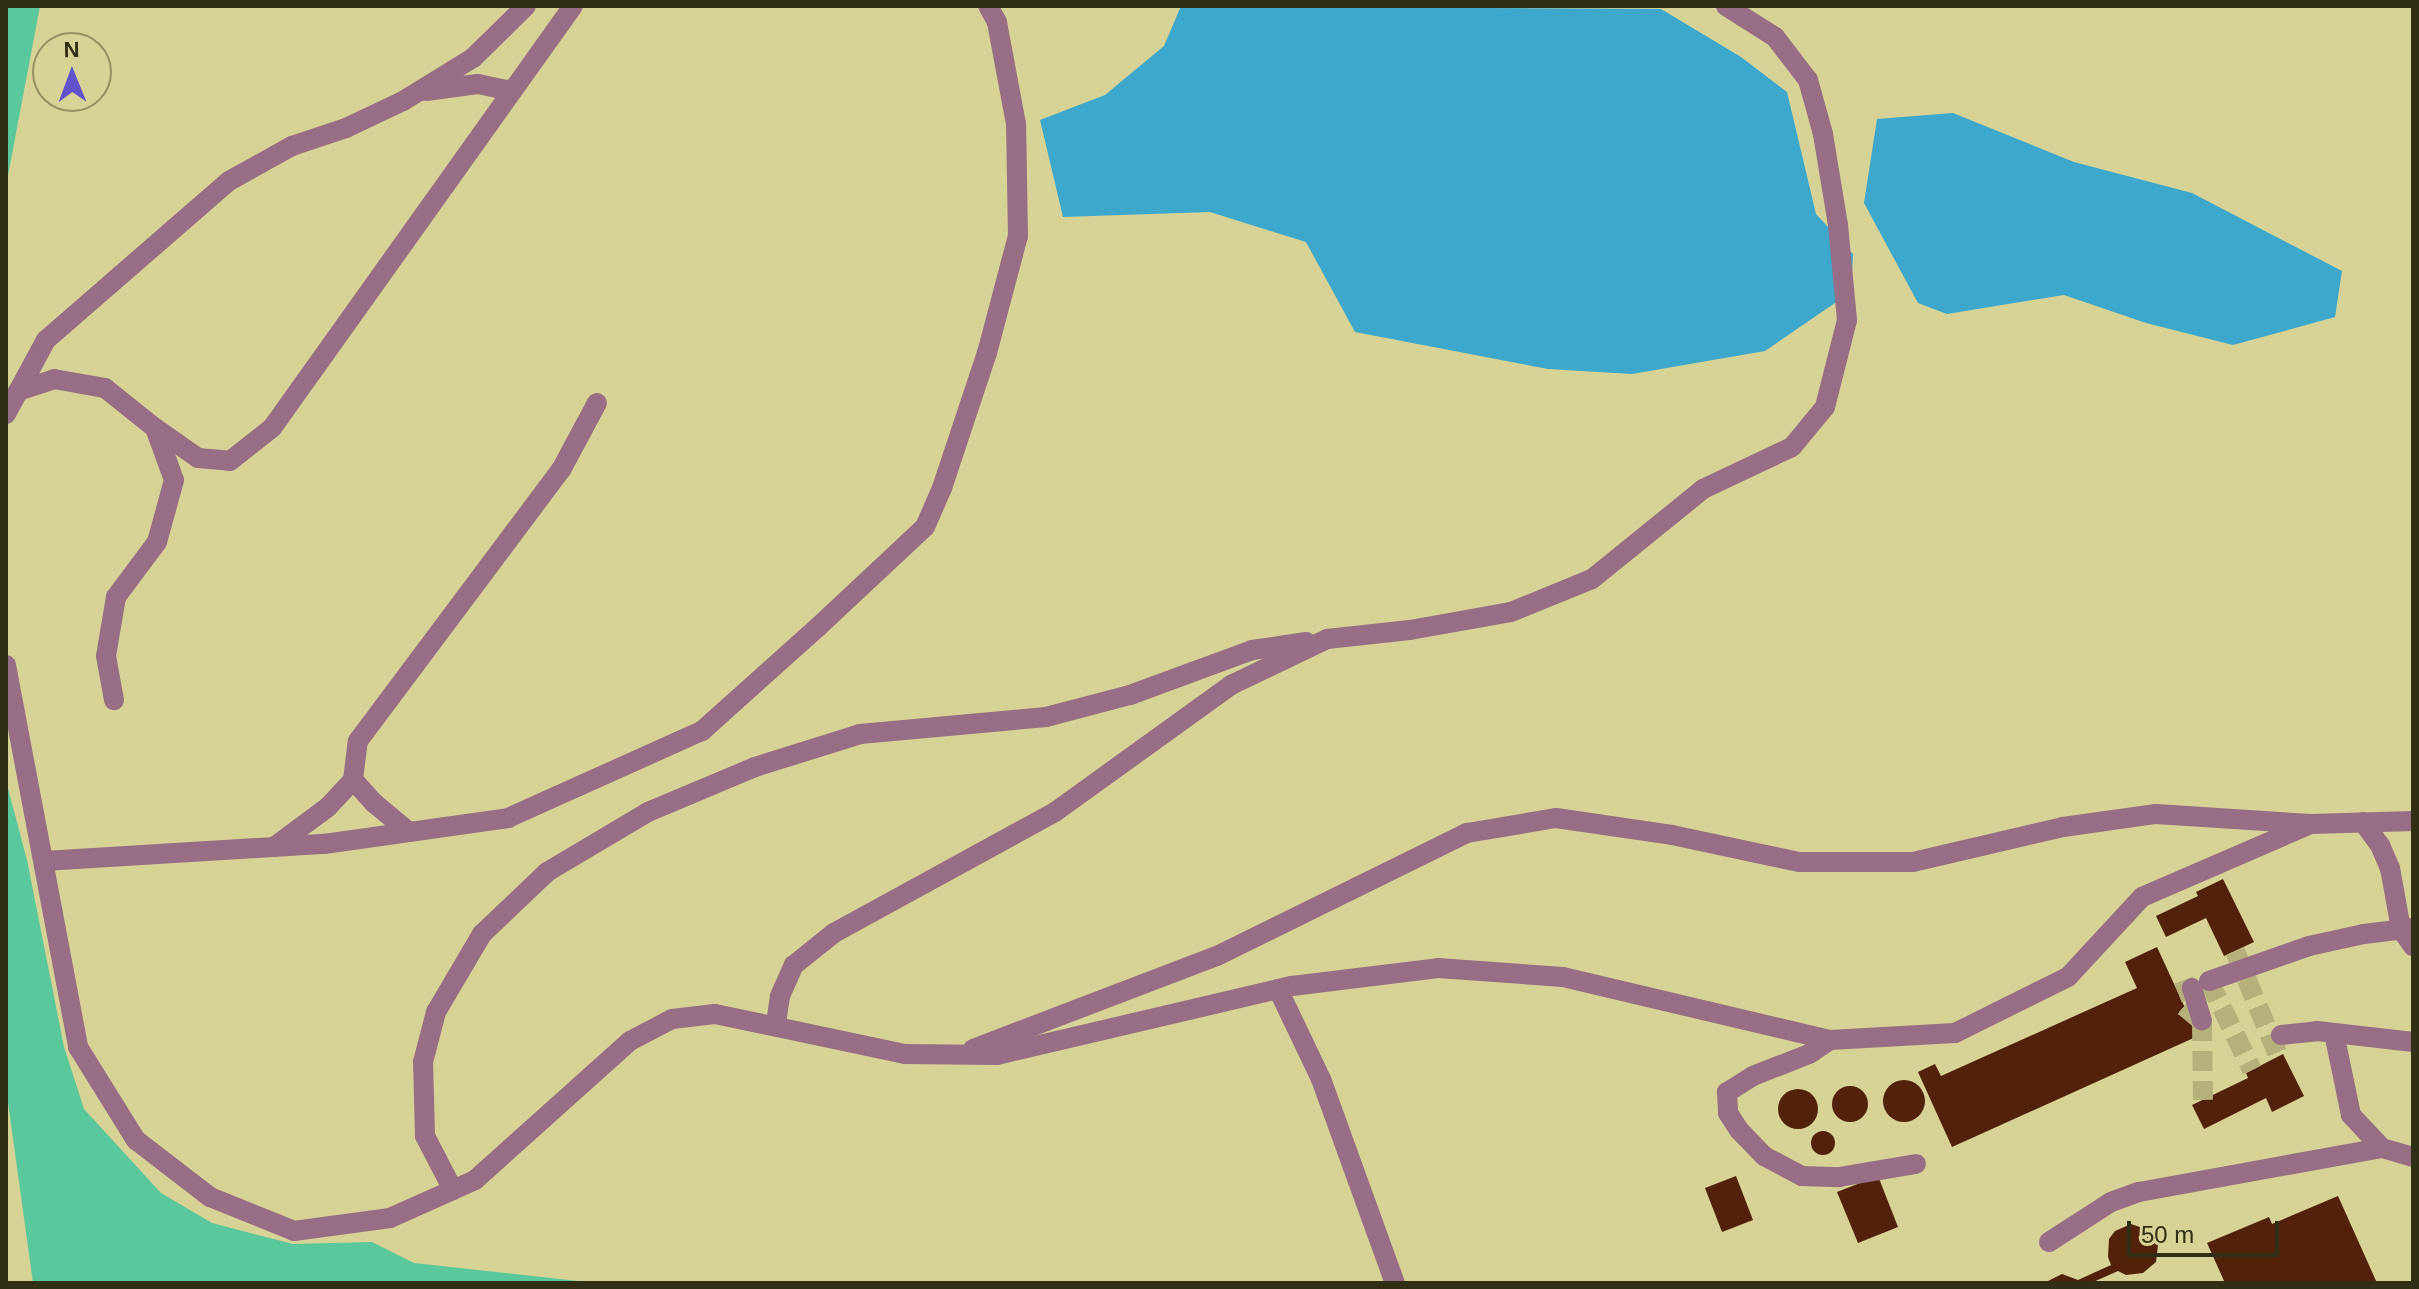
<!DOCTYPE html>
<style>
body{margin:0}
#map{position:relative;width:2419px;height:1289px;overflow:hidden;background:#d7d295;font-family:Helvetica,sans-serif}
div>[style]{position:absolute}
.green>*{inset:0;background:#5bc79c}
.water>*{inset:0;background:#3da8cc}
.building>*{inset:0;background:#512109}
.round{border-radius:50%}
.minor-tunnel>*{height:20px;margin-top:-10px;transform-origin:0;background:repeating-linear-gradient(90deg,#b6b17b 0 20px,transparent 0 30px)}
.minor>*{height:20px;margin:-10px;padding:0 10px;transform-origin:10px;border-radius:10px;background:#976e85}
span{translate:-50% -50%;white-space:nowrap;text-align:center;line-height:1.15;-webkit-text-stroke:8px #d7d295;paint-order:stroke}
.frame{position:absolute;inset:0;border:8px solid #302e15;pointer-events:none}
.north{position:absolute;left:32px;top:32px;width:80px;height:80px;box-sizing:border-box;background:#d7d295;border:2px solid #949062;border-radius:50%;rotate:359deg;font-size:22px;font-weight:700;line-height:32px;text-align:center;color:#302e15}
.north::after{content:'';display:block;margin:auto;width:28px;height:36px;background:#6251ca;clip-path:polygon(50% 0,100% 100%,50% 72%,0 100%)}
.scale{position:absolute;left:2127px;top:1221px;width:152px;height:36px;box-sizing:border-box;border:4px solid #302e15;border-top:0;padding-left:10px;font-size:24px;line-height:28px;white-space:nowrap;color:#302e15;-webkit-text-stroke:6px #d7d295;paint-order:stroke}
</style>
<div id="map">
<div class="green">
<div style="clip-path:polygon(6px 6px,40px 6px,6px 186px)"></div>
<div style="clip-path:polygon(6px 781px,27px 860px,64px 1047px,84px 1109px,161px 1193px,212px 1223px,293px 1244px,372px 1242px,414px 1263px,596px 1283px,33px 1283px,6px 1088px)"></div>
</div>
<div class="water">
<div style="clip-path:polygon(1181px 6px,1661px 9px,1741px 57px,1787px 92px,1816px 214px,1853px 254px,1851px 292px,1765px 351px,1632px 374px,1548px 369px,1355px 332px,1306px 242px,1210px 212px,1063px 217px,1040px 120px,1105px 95px,1164px 46px)"></div>
<div style="clip-path:polygon(1953px 113px,2074px 162px,2192px 193px,2342px 271px,2335px 317px,2233px 345px,2146px 323px,2064px 295px,1947px 314px,1918px 303px,1864px 203px,1877px 119px)"></div>
</div>
<div class="building">
<div style="clip-path:polygon(2223px 879px,2254px 942px,2224px 956px,2206px 918px,2166px 937px,2156px 916px,2198px 896px,2196px 892px)"></div>
<div style="clip-path:polygon(2157px 947px,2198px 1036px,1952px 1147px,1918px 1072px,1935px 1064px,1941px 1076px,2137px 988px,2125px 962px)"></div>
<div style="clip-path:polygon(2283px 1054px,2304px 1096px,2272px 1112px,2266px 1098px,2204px 1129px,2192px 1105px,2248px 1078px,2246px 1073px)"></div>
<div class="round" style="left:1883px;top:1080px;width:42px;height:42px"></div>
<div class="round" style="left:1832px;top:1086px;width:36px;height:36px"></div>
<div class="round" style="left:1778px;top:1089px;width:40px;height:40px"></div>
<div class="round" style="left:1811px;top:1131px;width:24px;height:24px"></div>
<div style="clip-path:polygon(1736px 1176px,1753px 1220px,1722px 1232px,1705px 1188px)"></div>
<div style="clip-path:polygon(1878px 1176px,1898px 1227px,1858px 1243px,1837px 1192px)"></div>
<div style="clip-path:polygon(2338px 1196px,2377px 1283px,2225px 1283px,2207px 1243px,2269px 1217px,2272px 1224px)"></div>
<div style="clip-path:polygon(2131px 1224px,2149px 1230px,2158px 1245px,2156px 1262px,2143px 1273px,2126px 1275px,2118px 1271px,2091px 1283px,2044px 1283px,2062px 1274px,2078px 1280px,2111px 1265px,2108px 1257px,2109px 1239px,2115px 1231px)"></div>
</div>
<div class="minor-tunnel">
<div style="left:2235px;top:951px;width:115px;rotate:67.5deg"></div>
<div style="left:2178px;top:993px;width:33px;rotate:-21deg"></div>
<div style="left:2209px;top:981px;width:99px;rotate:64.2deg"></div>
<div style="left:2184px;top:1006px;width:23px;rotate:40deg"></div>
<div style="left:2202px;top:1021px;width:79px;rotate:89.3deg"></div>
</div>
<div class="minor">
<div style="left:426px;top:91px;width:52px;rotate:-7.7deg"></div>
<div style="left:478px;top:84px;width:33px;rotate:12deg"></div>
<div style="left:18px;top:391px;width:38px;rotate:-18deg"></div>
<div style="left:54px;top:379px;width:52px;rotate:10deg"></div>
<div style="left:105px;top:388px;width:64px;rotate:38.7deg"></div>
<div style="left:155px;top:428px;width:55px;rotate:69.9deg"></div>
<div style="left:174px;top:480px;width:64px;rotate:105.3deg"></div>
<div style="left:157px;top:542px;width:69px;rotate:126.7deg"></div>
<div style="left:116px;top:597px;width:60px;rotate:99.6deg"></div>
<div style="left:106px;top:656px;width:45px;rotate:79.7deg"></div>
<div style="left:6px;top:414px;width:84px;rotate:-61.6deg"></div>
<div style="left:46px;top:340px;width:242px;rotate:-41deg"></div>
<div style="left:229px;top:181px;width:72px;rotate:-29.1deg"></div>
<div style="left:292px;top:146px;width:57px;rotate:-18.4deg"></div>
<div style="left:346px;top:128px;width:63px;rotate:-25.3deg"></div>
<div style="left:403px;top:101px;width:82px;rotate:-31.6deg"></div>
<div style="left:473px;top:58px;width:74px;rotate:-44.5deg"></div>
<div style="left:155px;top:428px;width:52px;rotate:34.9deg"></div>
<div style="left:198px;top:458px;width:32px;rotate:5deg"></div>
<div style="left:230px;top:461px;width:53px;rotate:-38.2deg"></div>
<div style="left:272px;top:428px;width:518px;rotate:-54.5deg"></div>
<div style="left:6px;top:665px;width:389px;rotate:79.3deg"></div>
<div style="left:78px;top:1047px;width:110px;rotate:58.1deg"></div>
<div style="left:136px;top:1140px;width:93px;rotate:37.6deg"></div>
<div style="left:210px;top:1197px;width:91px;rotate:22deg"></div>
<div style="left:294px;top:1231px;width:97px;rotate:-7.7deg"></div>
<div style="left:390px;top:1218px;width:93px;rotate:-24.1deg"></div>
<div style="left:475px;top:1180px;width:208px;rotate:-41.9deg"></div>
<div style="left:630px;top:1041px;width:47px;rotate:-27.6deg"></div>
<div style="left:672px;top:1019px;width:43px;rotate:-6.6deg"></div>
<div style="left:715px;top:1014px;width:194px;rotate:11.9deg"></div>
<div style="left:905px;top:1054px;width:92px;rotate:0.6deg"></div>
<div style="left:997px;top:1055px;width:303px;rotate:-13.2deg"></div>
<div style="left:1292px;top:986px;width:147px;rotate:-7deg"></div>
<div style="left:1438px;top:968px;width:125px;rotate:4.1deg"></div>
<div style="left:1563px;top:977px;width:274px;rotate:13.3deg"></div>
<div style="left:1830px;top:1040px;width:125px;rotate:-3.2deg"></div>
<div style="left:1955px;top:1033px;width:126px;rotate:-26.4deg"></div>
<div style="left:2068px;top:977px;width:109px;rotate:-47.2deg"></div>
<div style="left:2142px;top:897px;width:184px;rotate:-23.4deg"></div>
<div style="left:2363px;top:822px;width:29px;rotate:54deg"></div>
<div style="left:2380px;top:845px;width:25px;rotate:67deg"></div>
<div style="left:2390px;top:868px;width:62px;rotate:79.8deg"></div>
<div style="left:2401px;top:929px;width:21px;rotate:55deg"></div>
<div style="left:409px;top:832px;width:45px;rotate:-140.4deg"></div>
<div style="left:374px;top:803px;width:31px;rotate:-132deg"></div>
<div style="left:353px;top:780px;width:39px;rotate:-83deg"></div>
<div style="left:358px;top:741px;width:339px;rotate:-53.2deg"></div>
<div style="left:561px;top:470px;width:76px;rotate:-61.8deg"></div>
<div style="left:274px;top:847px;width:67px;rotate:-36.5deg"></div>
<div style="left:328px;top:807px;width:37px;rotate:-47deg"></div>
<div style="left:44px;top:861px;width:281px;rotate:-3.5deg"></div>
<div style="left:324px;top:844px;width:186px;rotate:-8deg"></div>
<div style="left:508px;top:818px;width:213px;rotate:-24.2deg"></div>
<div style="left:702px;top:731px;width:156px;rotate:-41.9deg"></div>
<div style="left:818px;top:627px;width:146px;rotate:-43.1deg"></div>
<div style="left:925px;top:527px;width:43px;rotate:-66.4deg"></div>
<div style="left:942px;top:488px;width:142px;rotate:-71.6deg"></div>
<div style="left:987px;top:353px;width:121px;rotate:-75.2deg"></div>
<div style="left:1018px;top:236px;width:112px;rotate:-91deg"></div>
<div style="left:1016px;top:124px;width:104px;rotate:-100.6deg"></div>
<div style="left:997px;top:22px;width:18px;rotate:-119deg"></div>
<div style="left:2209px;top:981px;width:106px;rotate:-19.3deg"></div>
<div style="left:2309px;top:946px;width:56px;rotate:-12.3deg"></div>
<div style="left:2364px;top:934px;width:49px;rotate:-7deg"></div>
<div style="left:2192px;top:988px;width:34px;rotate:73deg"></div>
<div style="left:1278px;top:989px;width:100px;rotate:64.5deg"></div>
<div style="left:1321px;top:1079px;width:217px;rotate:70.1deg"></div>
<div style="left:776px;top:1024px;width:28px;rotate:-82deg"></div>
<div style="left:780px;top:996px;width:34px;rotate:-66deg"></div>
<div style="left:794px;top:965px;width:51px;rotate:-38.7deg"></div>
<div style="left:834px;top:933px;width:252px;rotate:-28.7deg"></div>
<div style="left:1055px;top:812px;width:217px;rotate:-35.8deg"></div>
<div style="left:1231px;top:685px;width:106px;rotate:-25.6deg"></div>
<div style="left:1327px;top:639px;width:83px;rotate:-6.2deg"></div>
<div style="left:1410px;top:630px;width:103px;rotate:-10.1deg"></div>
<div style="left:1511px;top:612px;width:87px;rotate:-22.2deg"></div>
<div style="left:1592px;top:579px;width:143px;rotate:-39deg"></div>
<div style="left:1703px;top:489px;width:98px;rotate:-25.3deg"></div>
<div style="left:1792px;top:447px;width:52px;rotate:-50.5deg"></div>
<div style="left:1825px;top:407px;width:90px;rotate:-75.8deg"></div>
<div style="left:1847px;top:320px;width:95px;rotate:-95.4deg"></div>
<div style="left:1838px;top:225px;width:92px;rotate:-99.4deg"></div>
<div style="left:1823px;top:134px;width:56px;rotate:-105.5deg"></div>
<div style="left:1808px;top:80px;width:54px;rotate:-127.5deg"></div>
<div style="left:1775px;top:37px;width:58px;rotate:-147.7deg"></div>
<div style="left:2334px;top:1033px;width:84px;rotate:78.3deg"></div>
<div style="left:2351px;top:1115px;width:45px;rotate:46.8deg"></div>
<div style="left:2382px;top:1148px;width:32px;rotate:16deg"></div>
<div style="left:2281px;top:1035px;width:36px;rotate:-6deg"></div>
<div style="left:2317px;top:1031px;width:97px;rotate:6.5deg"></div>
<div style="left:1830px;top:1040px;width:25px;rotate:146deg"></div>
<div style="left:1809px;top:1054px;width:60px;rotate:158.6deg"></div>
<div style="left:1753px;top:1076px;width:31px;rotate:148deg"></div>
<div style="left:1727px;top:1092px;width:21px;rotate:87deg"></div>
<div style="left:1728px;top:1113px;width:20px;rotate:57deg"></div>
<div style="left:1739px;top:1130px;width:36px;rotate:46deg"></div>
<div style="left:1764px;top:1156px;width:43px;rotate:27.8deg"></div>
<div style="left:1802px;top:1176px;width:37px;rotate:2deg"></div>
<div style="left:1839px;top:1177px;width:78px;rotate:-9.6deg"></div>
<div style="left:973px;top:1049px;width:261px;rotate:-20.9deg"></div>
<div style="left:1217px;top:956px;width:279px;rotate:-26.2deg"></div>
<div style="left:1467px;top:833px;width:90px;rotate:-9.6deg"></div>
<div style="left:1556px;top:818px;width:117px;rotate:8.3deg"></div>
<div style="left:1672px;top:835px;width:130px;rotate:12deg"></div>
<div style="left:1799px;top:862px;width:114px"></div>
<div style="left:1913px;top:862px;width:154px;rotate:-13.1deg"></div>
<div style="left:2063px;top:827px;width:94px;rotate:-8deg"></div>
<div style="left:2156px;top:814px;width:155px;rotate:3.7deg"></div>
<div style="left:2311px;top:824px;width:102px;rotate:-1.7deg"></div>
<div style="left:453px;top:1190px;width:61px;rotate:-117.4deg"></div>
<div style="left:425px;top:1136px;width:74px;rotate:-91.5deg"></div>
<div style="left:423px;top:1062px;width:52px;rotate:-75.4deg"></div>
<div style="left:436px;top:1012px;width:91px;rotate:-59.5deg"></div>
<div style="left:482px;top:934px;width:90px;rotate:-43.6deg"></div>
<div style="left:547px;top:872px;width:117px;rotate:-30.7deg"></div>
<div style="left:648px;top:812px;width:116px;rotate:-22.8deg"></div>
<div style="left:755px;top:767px;width:110px;rotate:-17.4deg"></div>
<div style="left:860px;top:734px;width:187px;rotate:-5.2deg"></div>
<div style="left:1046px;top:717px;width:87px;rotate:-14.7deg"></div>
<div style="left:1130px;top:695px;width:130px;rotate:-20.2deg"></div>
<div style="left:1252px;top:650px;width:55px;rotate:-8.4deg"></div>
<div style="left:2049px;top:1242px;width:74px;rotate:-32.8deg"></div>
<div style="left:2111px;top:1202px;width:30px;rotate:-20deg"></div>
<div style="left:2139px;top:1192px;width:247px;rotate:-10.3deg"></div>
</div>
<div class="frame"></div>
<div class="north">N</div>
<div class="scale">50 m</div>
</div>
